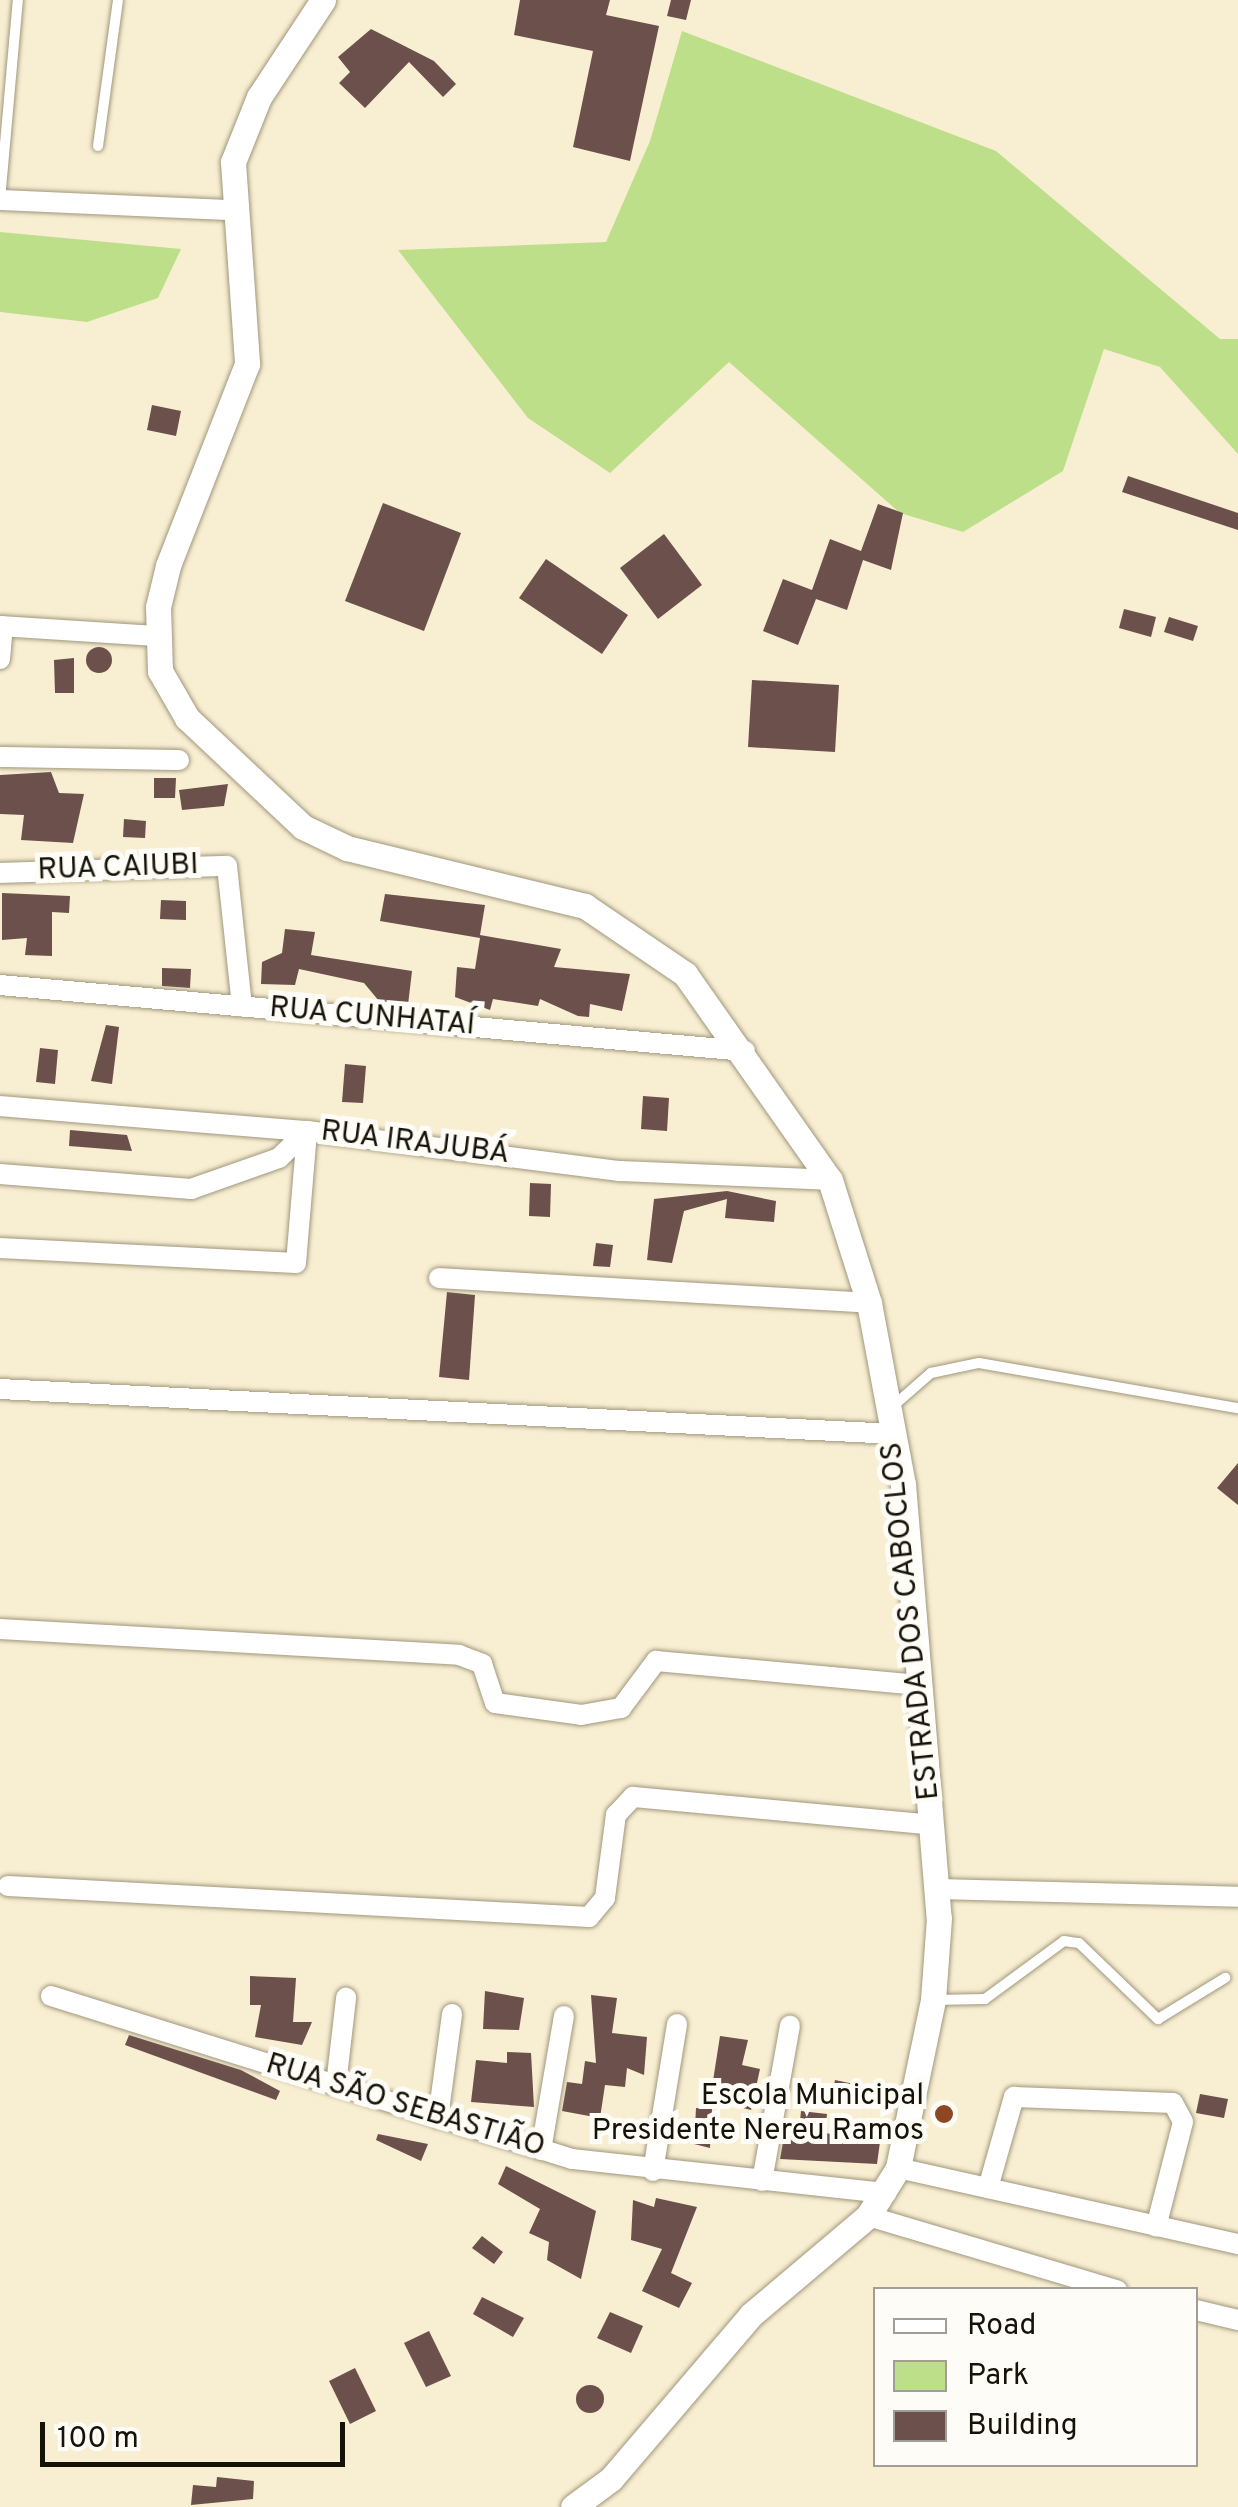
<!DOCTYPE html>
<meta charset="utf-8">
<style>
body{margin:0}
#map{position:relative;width:1238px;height:2507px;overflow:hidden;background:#f8eed2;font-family:Overpass,sans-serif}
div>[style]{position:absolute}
.green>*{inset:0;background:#bedf8a}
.building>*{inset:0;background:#6c504b}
.round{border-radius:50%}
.roads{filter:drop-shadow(0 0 2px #a0977d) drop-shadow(0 0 2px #a0977d)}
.service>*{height:10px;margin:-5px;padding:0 5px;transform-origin:5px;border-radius:5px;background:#fff}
.minor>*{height:20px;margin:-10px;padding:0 10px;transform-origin:10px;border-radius:10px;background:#fff}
.tertiary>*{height:25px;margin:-12.5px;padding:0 12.5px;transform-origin:12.5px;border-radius:12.5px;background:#fff}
.dots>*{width:28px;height:28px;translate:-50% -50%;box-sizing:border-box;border:5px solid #fefcf6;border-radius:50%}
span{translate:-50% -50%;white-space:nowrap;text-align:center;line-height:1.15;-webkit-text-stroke:10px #fefcf6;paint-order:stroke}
.street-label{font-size:30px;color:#151208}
.poi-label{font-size:30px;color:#151208}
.right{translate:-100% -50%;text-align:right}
.legend{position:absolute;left:873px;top:2287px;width:325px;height:180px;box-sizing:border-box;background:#fefcf6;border:2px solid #a19e97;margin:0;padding:12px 18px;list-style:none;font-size:30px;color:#151208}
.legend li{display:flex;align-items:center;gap:20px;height:50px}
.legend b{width:50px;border:2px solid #a19e97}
.scale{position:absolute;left:40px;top:2422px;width:305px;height:45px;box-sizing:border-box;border:5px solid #151208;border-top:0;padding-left:12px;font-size:30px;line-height:35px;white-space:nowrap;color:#151208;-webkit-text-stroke:8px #fefcf6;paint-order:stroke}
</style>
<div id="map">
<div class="green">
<div style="clip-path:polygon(682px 31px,996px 151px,1220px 339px,1238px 339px,1238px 454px,1160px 367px,1104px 349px,1063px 471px,963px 532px,900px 513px,729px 362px,610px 473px,528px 418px,398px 250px,606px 242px,650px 141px)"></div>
<div style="clip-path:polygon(0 232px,181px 249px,158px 298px,87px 322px,0 312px)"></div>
</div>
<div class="building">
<div style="clip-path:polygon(520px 0,610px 0,606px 15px,659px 26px,630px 161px,573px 147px,593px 51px,514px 35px)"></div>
<div style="clip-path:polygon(671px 0,691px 0,686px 20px,667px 16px)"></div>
<div style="clip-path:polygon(371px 29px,434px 61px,456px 84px,443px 97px,409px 62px,365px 108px,339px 83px,350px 72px,338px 57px)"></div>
<div style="clip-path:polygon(152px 405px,181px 411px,176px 436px,147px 430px)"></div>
<div style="clip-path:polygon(1128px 476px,1238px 513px,1238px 530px,1122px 492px)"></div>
<div style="clip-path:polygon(383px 503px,461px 533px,424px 631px,345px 601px)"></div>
<div style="clip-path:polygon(878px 504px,903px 513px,891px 570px,863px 560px,847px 610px,816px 599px,798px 645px,763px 631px,783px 579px,812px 590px,830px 539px,861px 551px)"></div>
<div style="clip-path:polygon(664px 534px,702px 585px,658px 619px,620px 568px)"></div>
<div style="clip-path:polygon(546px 559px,628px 615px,602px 654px,519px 598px)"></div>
<div style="clip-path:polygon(1124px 609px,1156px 617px,1151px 637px,1119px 628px)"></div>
<div style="clip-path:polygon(1169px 617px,1198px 626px,1193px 641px,1164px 632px)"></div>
<div class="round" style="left:86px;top:647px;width:26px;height:26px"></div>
<div style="clip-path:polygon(74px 658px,74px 693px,55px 693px,54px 660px)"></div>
<div style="clip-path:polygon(752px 680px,839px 685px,835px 752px,748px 747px)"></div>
<div style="clip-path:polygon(51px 772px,59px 793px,84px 794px,73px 843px,21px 840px,24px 815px,0 814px,0 775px)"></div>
<div style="clip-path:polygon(154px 778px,176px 778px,175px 798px,154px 798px)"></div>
<div style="clip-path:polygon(228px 784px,224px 806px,182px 810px,179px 790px)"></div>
<div style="clip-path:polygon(124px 819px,146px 821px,145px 838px,123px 837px)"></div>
<div style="clip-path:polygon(2px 893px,70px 896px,69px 913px,52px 912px,52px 956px,25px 955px,27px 938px,2px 940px)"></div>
<div style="clip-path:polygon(385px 894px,485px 905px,480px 935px,561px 949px,554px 967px,630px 974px,622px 1011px,590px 1004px,589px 1017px,578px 1016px,540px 999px,538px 1006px,493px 999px,490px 1010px,455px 997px,457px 967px,475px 969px,480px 938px,380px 921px)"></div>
<div style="clip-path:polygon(161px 900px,186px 901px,186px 920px,160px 919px)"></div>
<div style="clip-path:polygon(285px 929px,315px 932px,311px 955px,412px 971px,408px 1005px,379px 1001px,364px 983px,299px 969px,295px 985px,261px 984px,262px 962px,282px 953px)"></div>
<div style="clip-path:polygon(162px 968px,191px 969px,190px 988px,162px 986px)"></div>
<div style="clip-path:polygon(106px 1025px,119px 1027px,112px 1084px,91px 1081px)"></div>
<div style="clip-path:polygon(40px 1048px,58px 1050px,55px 1084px,36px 1082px)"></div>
<div style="clip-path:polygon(345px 1064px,366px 1066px,363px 1103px,342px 1102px)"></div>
<div style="clip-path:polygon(643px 1096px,669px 1098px,667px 1131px,641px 1129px)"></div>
<div style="clip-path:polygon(70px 1130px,127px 1135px,132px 1151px,69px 1146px)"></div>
<div style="clip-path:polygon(530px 1183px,551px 1184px,550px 1217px,529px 1216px)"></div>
<div style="clip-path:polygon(727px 1191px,776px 1201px,774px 1222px,725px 1218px,727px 1199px,684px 1211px,672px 1263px,647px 1260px,654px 1199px)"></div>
<div style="clip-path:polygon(596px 1243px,613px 1245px,610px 1267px,593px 1266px)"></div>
<div style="clip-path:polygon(447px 1292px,475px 1295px,469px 1380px,439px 1377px)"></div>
<div style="clip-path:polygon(1238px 1463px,1238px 1505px,1217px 1488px)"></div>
<div style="clip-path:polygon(250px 1976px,296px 1978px,293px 2022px,312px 2022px,302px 2045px,255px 2037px,261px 2005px,250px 2005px)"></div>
<div style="clip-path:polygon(485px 1991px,524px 1998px,519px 2030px,483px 2029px)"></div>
<div style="clip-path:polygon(591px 1995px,617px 1998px,612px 2033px,647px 2037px,644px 2075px,627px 2068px,625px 2087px,605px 2085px,600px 2118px,562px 2111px,567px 2082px,582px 2084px,585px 2061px,596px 2063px)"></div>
<div style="clip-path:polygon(129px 2035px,241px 2070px,280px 2091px,276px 2100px,125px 2045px)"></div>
<div style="clip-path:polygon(720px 2036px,748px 2040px,742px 2065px,760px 2069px,751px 2110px,710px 2100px)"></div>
<div style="clip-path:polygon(507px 2052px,531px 2053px,534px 2107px,471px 2102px,476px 2060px,507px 2063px)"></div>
<div style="clip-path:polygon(835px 2080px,854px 2084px,849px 2106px,830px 2102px)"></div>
<div style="clip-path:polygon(1200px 2094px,1228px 2099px,1224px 2118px,1196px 2113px)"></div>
<div style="clip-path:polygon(696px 2108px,712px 2109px,710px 2148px,678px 2140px,682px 2125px,695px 2128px)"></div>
<div style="clip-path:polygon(801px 2111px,827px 2114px,825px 2133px,880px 2142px,877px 2164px,780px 2159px,785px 2130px,799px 2131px)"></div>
<div style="clip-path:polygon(378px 2134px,428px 2144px,421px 2161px,376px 2140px)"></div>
<div style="clip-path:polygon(506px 2166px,596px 2211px,581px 2279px,547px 2260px,549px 2242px,529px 2233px,540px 2209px,498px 2184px)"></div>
<div style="clip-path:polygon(656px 2198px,697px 2207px,671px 2273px,692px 2283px,679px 2308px,642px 2291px,662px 2249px,631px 2240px,633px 2200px,654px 2207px)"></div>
<div style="clip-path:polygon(482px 2236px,503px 2252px,494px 2264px,472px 2248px)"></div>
<div style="clip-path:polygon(482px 2297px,524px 2318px,513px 2337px,473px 2314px)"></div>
<div style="clip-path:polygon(610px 2312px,643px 2326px,631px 2353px,597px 2338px)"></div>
<div style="clip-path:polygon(429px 2331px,451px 2376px,426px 2387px,404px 2343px)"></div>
<div style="clip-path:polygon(355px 2368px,376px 2411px,350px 2424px,329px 2381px)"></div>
<div class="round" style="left:576px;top:2385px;width:28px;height:28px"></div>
<div style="clip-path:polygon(217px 2477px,254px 2481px,253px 2499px,191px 2505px,193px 2485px,216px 2487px)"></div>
</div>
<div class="roads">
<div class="service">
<div style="left:98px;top:146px;width:147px;rotate:-82.2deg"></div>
<div style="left:0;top:200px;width:201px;rotate:-84.9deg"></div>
<div style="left:892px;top:1407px;width:52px;rotate:-41.1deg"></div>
<div style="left:931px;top:1373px;width:49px;rotate:-11.8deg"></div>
<div style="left:979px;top:1363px;width:263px;rotate:9.9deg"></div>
<div style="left:934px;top:2000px;width:51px;rotate:-1.1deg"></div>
<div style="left:985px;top:1999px;width:98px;rotate:-36.3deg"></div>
<div style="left:1064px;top:1941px;width:15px;rotate:8deg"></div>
<div style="left:1079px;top:1943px;width:110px;rotate:43.9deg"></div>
<div style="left:1158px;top:2019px;width:79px;rotate:-31.5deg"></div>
</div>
<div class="minor">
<div style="left:0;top:200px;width:229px;rotate:2.5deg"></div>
<div style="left:0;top:626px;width:156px;rotate:3.7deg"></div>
<div style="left:0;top:659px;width:33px;rotate:-85deg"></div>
<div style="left:0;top:757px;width:179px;rotate:1deg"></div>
<div style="left:0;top:873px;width:227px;rotate:-1.8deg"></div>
<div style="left:227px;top:866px;width:141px;rotate:83.9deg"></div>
<div style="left:0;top:985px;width:748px;rotate:5.06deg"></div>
<div style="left:0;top:1106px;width:308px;rotate:4.7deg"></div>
<div style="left:307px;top:1131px;width:315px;rotate:7.3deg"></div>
<div style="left:619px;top:1171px;width:211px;rotate:2.4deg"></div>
<div style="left:0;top:1174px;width:192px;rotate:4.5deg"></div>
<div style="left:191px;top:1189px;width:93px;rotate:-19.4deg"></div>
<div style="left:279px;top:1158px;width:39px;rotate:-44deg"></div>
<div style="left:0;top:1248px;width:296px;rotate:2.9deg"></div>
<div style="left:296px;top:1263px;width:132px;rotate:-85.2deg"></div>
<div style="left:439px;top:1278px;width:431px;rotate:3.3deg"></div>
<div style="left:0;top:1389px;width:895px;rotate:2.88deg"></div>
<div style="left:0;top:1629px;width:460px;rotate:3.2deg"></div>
<div style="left:459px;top:1655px;width:25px;rotate:21deg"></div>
<div style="left:482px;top:1664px;width:41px;rotate:71.6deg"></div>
<div style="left:495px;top:1703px;width:87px;rotate:7.9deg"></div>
<div style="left:581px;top:1715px;width:41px;rotate:-9.9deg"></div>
<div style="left:621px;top:1708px;width:59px;rotate:-53.3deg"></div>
<div style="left:656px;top:1661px;width:267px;rotate:5.2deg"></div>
<div style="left:8px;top:1886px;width:582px;rotate:3.05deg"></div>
<div style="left:589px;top:1917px;width:25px;rotate:-50deg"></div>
<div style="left:605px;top:1898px;width:84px;rotate:-82.5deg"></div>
<div style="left:616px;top:1815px;width:25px;rotate:-47deg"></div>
<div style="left:633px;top:1797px;width:300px;rotate:5.3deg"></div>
<div style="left:938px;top:1889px;width:300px;rotate:1.5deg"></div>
<div style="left:51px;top:1996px;width:546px;rotate:17.37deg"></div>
<div style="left:572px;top:2159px;width:316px;rotate:6.2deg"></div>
<div style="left:336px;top:2085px;width:88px;rotate:-83.4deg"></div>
<div style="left:438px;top:2118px;width:105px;rotate:-82.3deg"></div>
<div style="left:541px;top:2150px;width:136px;rotate:-80.3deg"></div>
<div style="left:898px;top:2168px;width:348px;rotate:12.6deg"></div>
<div style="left:653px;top:2171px;width:149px;rotate:-80.7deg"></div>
<div style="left:762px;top:2181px;width:158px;rotate:-79.8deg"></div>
<div style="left:988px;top:2188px;width:95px;rotate:-74.1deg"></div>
<div style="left:1014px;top:2097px;width:159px;rotate:2.2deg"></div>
<div style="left:1173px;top:2103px;width:21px;rotate:62deg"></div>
<div style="left:1183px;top:2122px;width:108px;rotate:104.4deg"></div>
<div style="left:868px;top:2216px;width:260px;rotate:16.6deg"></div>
<div style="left:1196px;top:2310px;width:43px;rotate:13.4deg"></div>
</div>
<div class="tertiary">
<div style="left:323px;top:0;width:116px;rotate:123.4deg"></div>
<div style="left:259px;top:97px;width:70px;rotate:111.8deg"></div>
<div style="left:233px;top:162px;width:202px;rotate:86deg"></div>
<div style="left:247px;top:364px;width:217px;rotate:111.4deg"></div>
<div style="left:168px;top:566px;width:42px;rotate:103.7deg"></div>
<div style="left:158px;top:607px;width:64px;rotate:88.2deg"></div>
<div style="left:160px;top:671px;width:54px;rotate:60.1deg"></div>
<div style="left:187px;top:718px;width:159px;rotate:43.2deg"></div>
<div style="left:303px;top:827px;width:49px;rotate:25.5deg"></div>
<div style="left:347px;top:848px;width:245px;rotate:13.7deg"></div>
<div style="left:585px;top:906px;width:121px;rotate:34.2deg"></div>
<div style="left:685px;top:974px;width:252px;rotate:54.9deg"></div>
<div style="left:830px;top:1180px;width:129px;rotate:72.4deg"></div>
<div style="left:869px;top:1303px;width:184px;rotate:79.4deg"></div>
<div style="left:903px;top:1484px;width:435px;rotate:85.3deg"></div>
<div style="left:939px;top:1918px;width:82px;rotate:94.2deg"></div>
<div style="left:933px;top:2000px;width:172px;rotate:101.8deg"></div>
<div style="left:898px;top:2168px;width:57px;rotate:122deg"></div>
<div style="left:868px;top:2216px;width:153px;rotate:139.8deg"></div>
<div style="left:751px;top:2315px;width:216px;rotate:130.5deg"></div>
<div style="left:611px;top:2479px;width:47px;rotate:143.6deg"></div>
</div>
</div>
<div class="dots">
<div style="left:944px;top:2114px;background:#8e4723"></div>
</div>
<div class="street-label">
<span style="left:118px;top:869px;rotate:-2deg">RUA CAIUBI</span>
<span style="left:372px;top:1018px;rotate:5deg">RUA CUNHATAÍ</span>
<span style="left:415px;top:1144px;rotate:7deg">RUA IRAJUBÁ</span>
<span style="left:912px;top:1621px;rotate:-96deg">ESTRADA DOS CABOCLOS</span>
<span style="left:405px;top:2107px;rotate:17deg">RUA SÃO SEBASTIÃO</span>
</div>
<div class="poi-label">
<span class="right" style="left:924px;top:2114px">Escola Municipal<br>Presidente Nereu Ramos</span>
</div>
<ul class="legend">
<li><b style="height:12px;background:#fff"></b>Road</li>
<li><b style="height:28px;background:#bedf8a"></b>Park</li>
<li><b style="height:28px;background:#6c504b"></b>Building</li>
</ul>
<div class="scale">100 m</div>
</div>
